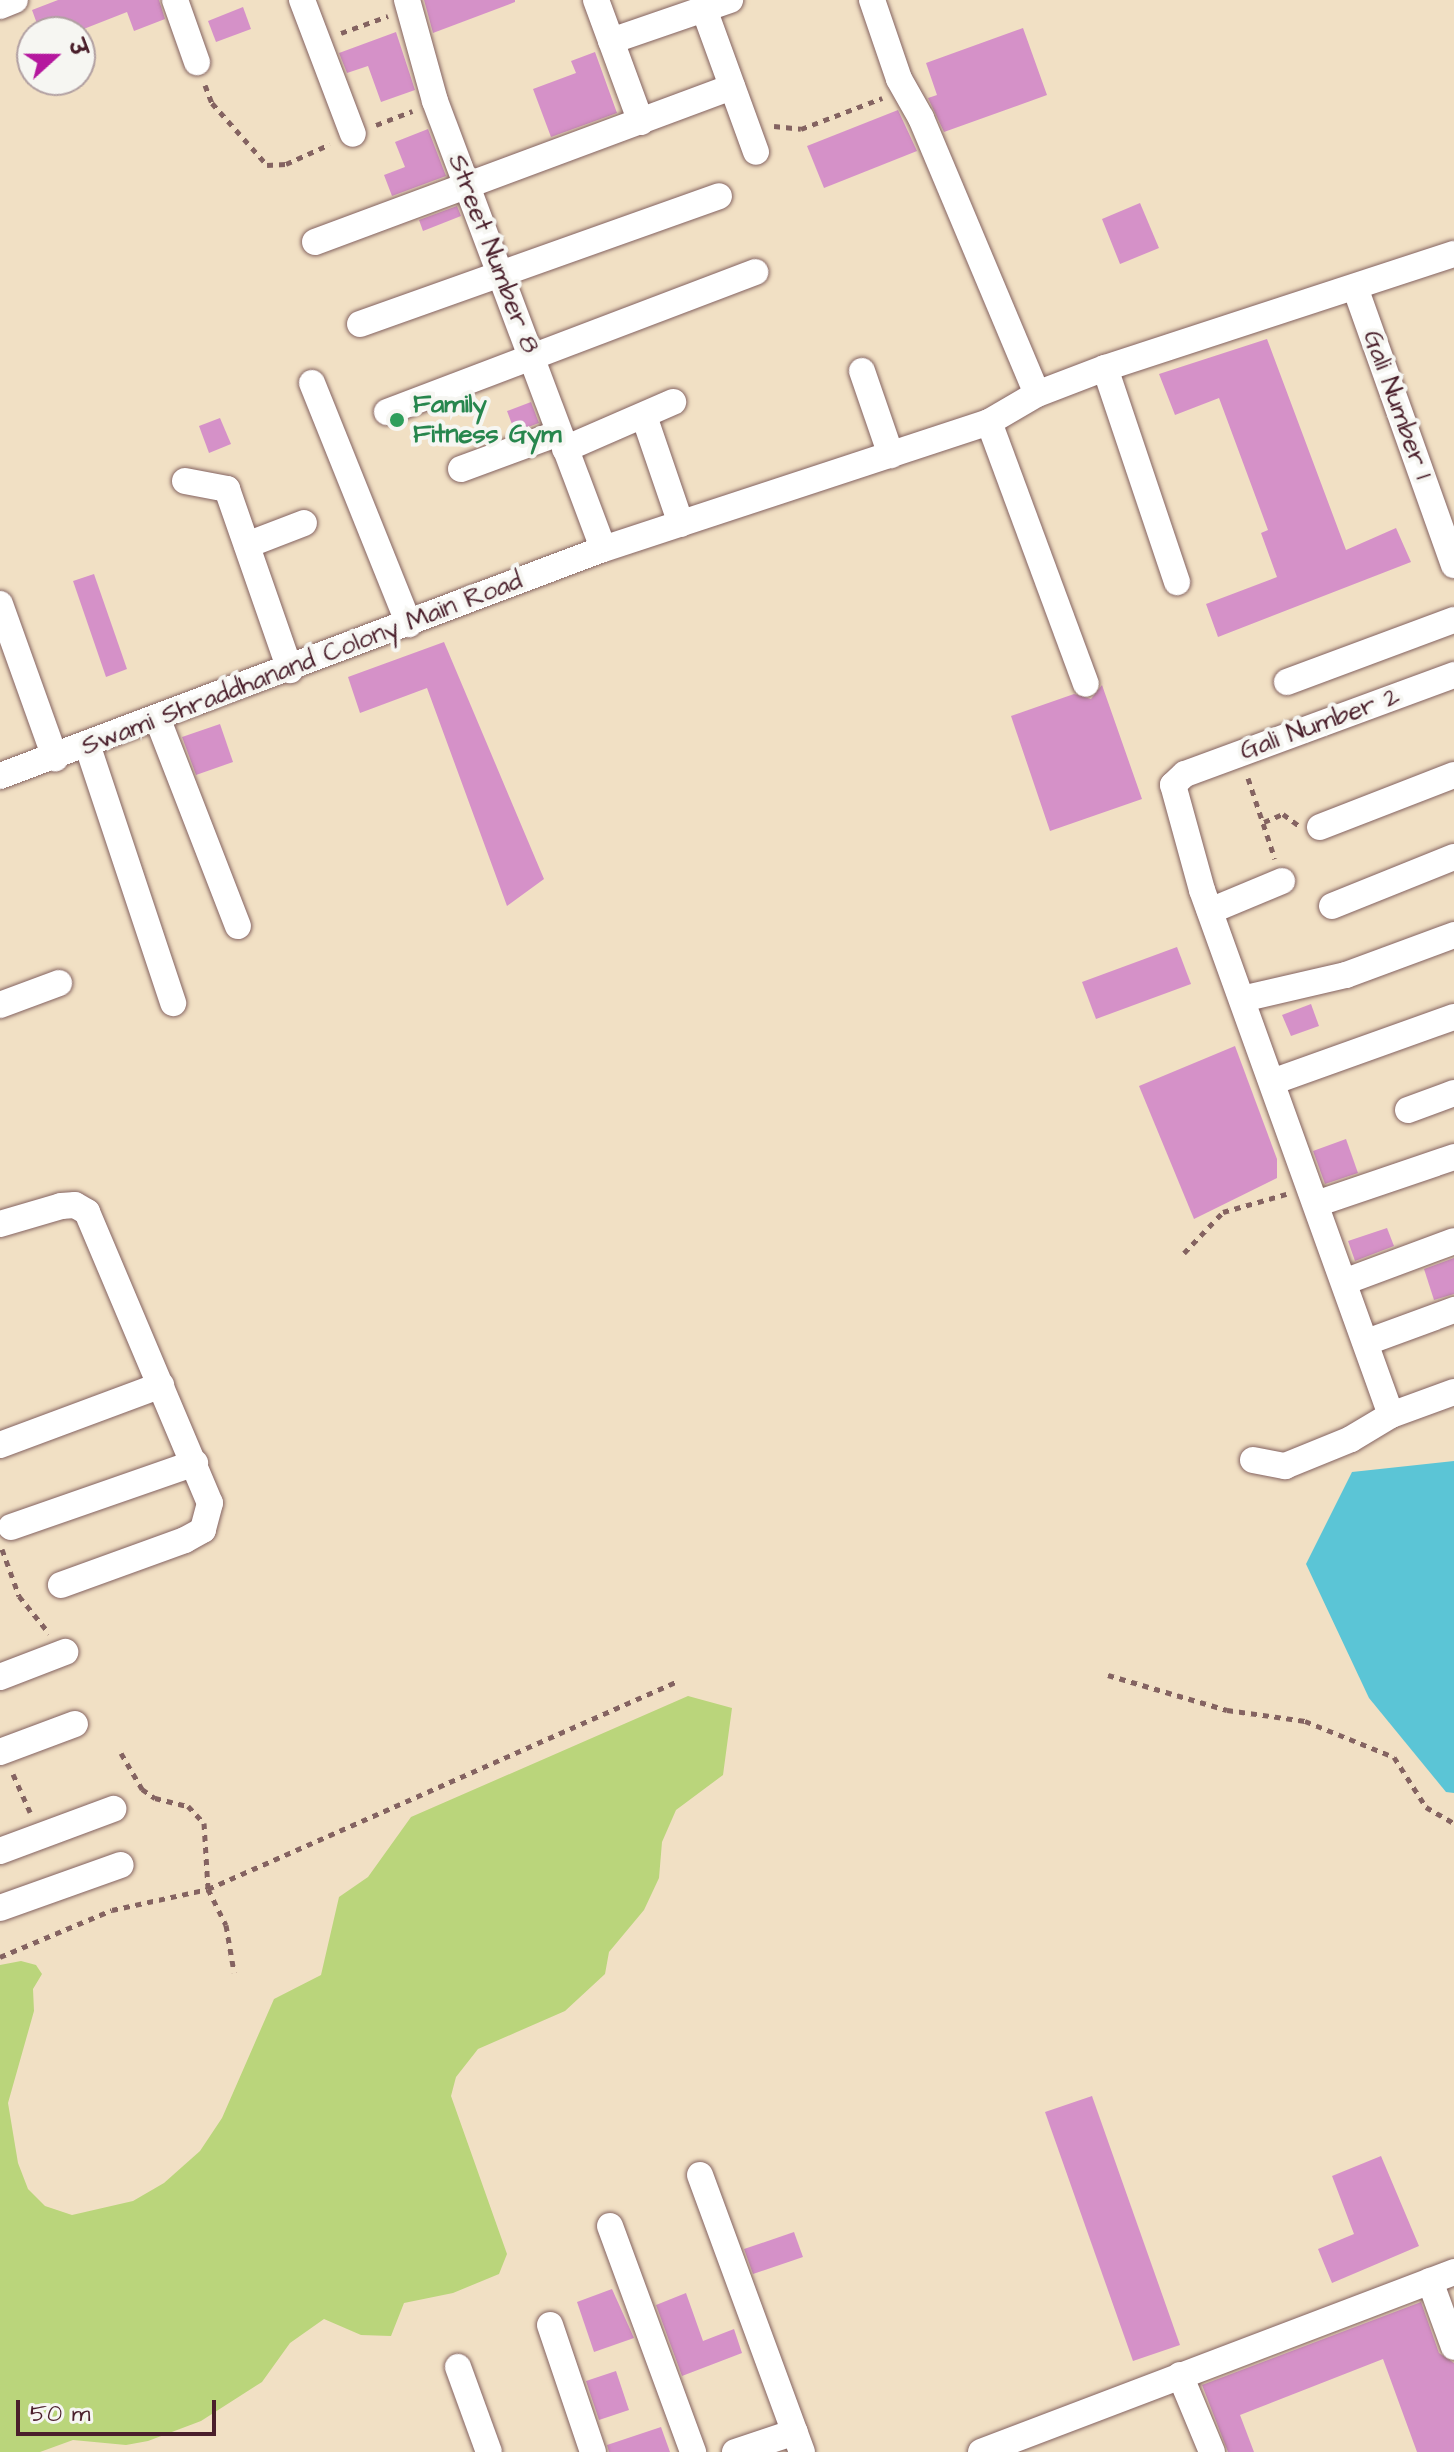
<!DOCTYPE html>
<meta charset="utf-8">
<style>
body{margin:0}
#map{position:relative;width:1454px;height:2452px;overflow:hidden;background:#f1e0c4;font-family:"Architects Daughter","Playpen Sans Deva",sans-serif}
div>[style]{position:absolute}
.green>*{inset:0;background:#bad57b}
.water>*{inset:0;background:#5bc5d6}
.building>*{inset:0;background:#d591c8}
.path>*{height:5px;margin-top:-2.5px;transform-origin:0;background:repeating-linear-gradient(90deg,#846361 0 6px,transparent 0 12px)}
.roads{filter:drop-shadow(0 0 2px #846361) drop-shadow(0 0 2px #846361)}
.minor>*{height:26px;margin:-13px;padding:0 13px;transform-origin:13px;border-radius:13px;background:#fff}
.dots>*{width:22px;height:22px;translate:-50% -50%;box-sizing:border-box;border:4px solid #f6f6f2;border-radius:50%}
span{translate:-50% -50%;white-space:nowrap;text-align:center;line-height:1.15;-webkit-text-stroke:8px #f6f6f2;paint-order:stroke}
.street-label{font-size:26px;color:#4a1f2b}
.leisure-label{font-size:26px;color:#27864d;font-weight:700}
.left{translate:0 -50%;text-align:left}
.north{position:absolute;left:16px;top:16px;width:80px;height:80px;box-sizing:border-box;background:#f6f6f2;border:2px solid #b1a0a2;border-radius:50%;rotate:69deg;font-size:22px;font-weight:700;line-height:32px;text-align:center;color:#4a1f2b}
.north::after{content:'';display:block;margin:auto;width:28px;height:36px;background:#b5179e;clip-path:polygon(50% 0,100% 100%,50% 72%,0 100%)}
.scale{position:absolute;left:16px;top:2400px;width:200px;height:36px;box-sizing:border-box;border:4px solid #4a1f2b;border-top:0;padding-left:10px;font-size:24px;line-height:28px;white-space:nowrap;color:#4a1f2b;-webkit-text-stroke:6px #f6f6f2;paint-order:stroke}
</style>
<div id="map">
<div class="green">
<div style="clip-path:polygon(688px 1696px,732px 1708px,723px 1775px,676px 1810px,662px 1842px,659px 1878px,644px 1910px,609px 1952px,605px 1974px,565px 2011px,478px 2049px,456px 2077px,451px 2096px,507px 2254px,499px 2274px,453px 2293px,404px 2303px,391px 2336px,361px 2335px,324px 2319px,290px 2343px,262px 2382px,201px 2421px,148px 2441px,126px 2445px,73px 2440px,40px 2452px,0 2452px,0 1965px,21px 1961px,36px 1965px,42px 1974px,33px 1989px,34px 2011px,8px 2103px,18px 2163px,28px 2189px,45px 2206px,72px 2215px,133px 2201px,164px 2183px,200px 2151px,222px 2118px,274px 1999px,321px 1975px,339px 1897px,368px 1877px,411px 1817px)"></div>
</div>
<div class="water">
<div style="clip-path:polygon(1454px 1461px,1454px 1793px,1446px 1792px,1369px 1698px,1306px 1564px,1352px 1472px)"></div>
</div>
<div class="building">
<div style="clip-path:polygon(58px 0,159px 0,165px 19px,134px 31px,127px 12px,76px 32px,40px 32px,32px 10px)"></div>
<div style="clip-path:polygon(424px 0,515px 0,515px 2px,433px 33px)"></div>
<div style="clip-path:polygon(243px 7px,251px 29px,216px 42px,208px 21px)"></div>
<div style="clip-path:polygon(1023px 28px,1047px 95px,944px 132px,928px 98px,937px 95px,926px 63px)"></div>
<div style="clip-path:polygon(396px 32px,415px 90px,381px 102px,368px 66px,347px 73px,339px 53px)"></div>
<div style="clip-path:polygon(595px 52px,617px 113px,551px 137px,533px 89px,576px 73px,571px 61px)"></div>
<div style="clip-path:polygon(898px 110px,917px 151px,824px 188px,807px 146px)"></div>
<div style="clip-path:polygon(428px 129px,446px 176px,392px 196px,384px 175px,405px 167px,395px 142px)"></div>
<div style="clip-path:polygon(1140px 203px,1159px 248px,1120px 264px,1102px 219px)"></div>
<div style="clip-path:polygon(457px 206px,461px 216px,423px 231px,419px 220px)"></div>
<div style="clip-path:polygon(1267px 339px,1346px 550px,1396px 528px,1411px 562px,1218px 637px,1206px 604px,1277px 577px,1261px 533px,1268px 530px,1219px 398px,1175px 415px,1159px 374px)"></div>
<div style="clip-path:polygon(531px 402px,539px 423px,515px 432px,507px 411px)"></div>
<div style="clip-path:polygon(220px 418px,231px 444px,209px 453px,199px 426px)"></div>
<div style="clip-path:polygon(94px 574px,127px 669px,106px 677px,73px 581px)"></div>
<div style="clip-path:polygon(444px 642px,544px 879px,507px 906px,427px 688px,360px 713px,348px 677px)"></div>
<div style="clip-path:polygon(1102px 685px,1142px 799px,1050px 831px,1011px 716px,1074px 694px,1091px 699px)"></div>
<div style="clip-path:polygon(220px 724px,233px 762px,196px 775px,182px 737px)"></div>
<div style="clip-path:polygon(1177px 947px,1191px 984px,1096px 1019px,1082px 982px)"></div>
<div style="clip-path:polygon(1311px 1004px,1319px 1026px,1291px 1036px,1282px 1015px)"></div>
<div style="clip-path:polygon(1235px 1046px,1277px 1159px,1277px 1178px,1194px 1219px,1139px 1086px)"></div>
<div style="clip-path:polygon(1346px 1139px,1358px 1173px,1325px 1184px,1313px 1151px)"></div>
<div style="clip-path:polygon(1387px 1228px,1394px 1246px,1355px 1261px,1348px 1241px)"></div>
<div style="clip-path:polygon(1454px 1258px,1454px 1294px,1434px 1300px,1424px 1269px)"></div>
<div style="clip-path:polygon(1092px 2096px,1180px 2345px,1133px 2361px,1045px 2112px)"></div>
<div style="clip-path:polygon(1381px 2156px,1419px 2246px,1332px 2283px,1318px 2249px,1354px 2234px,1332px 2176px)"></div>
<div style="clip-path:polygon(794px 2232px,803px 2257px,753px 2274px,744px 2249px)"></div>
<div style="clip-path:polygon(612px 2289px,634px 2338px,594px 2352px,577px 2302px)"></div>
<div style="clip-path:polygon(686px 2293px,703px 2341px,734px 2329px,742px 2353px,682px 2376px,656px 2305px)"></div>
<div style="clip-path:polygon(1421px 2302px,1439px 2353px,1454px 2363px,1454px 2452px,1417px 2452px,1383px 2359px,1240px 2415px,1254px 2452px,1228px 2452px,1202px 2385px)"></div>
<div style="clip-path:polygon(616px 2371px,629px 2410px,599px 2420px,586px 2381px)"></div>
<div style="clip-path:polygon(661px 2427px,670px 2452px,609px 2452px,607px 2445px)"></div>
</div>
<div class="path">
<div style="left:341px;top:33px;width:50px;rotate:-19.9deg"></div>
<div style="left:205px;top:85px;width:19px;rotate:69deg"></div>
<div style="left:212px;top:103px;width:83px;rotate:48.4deg"></div>
<div style="left:267px;top:165px;width:19px;rotate:-3deg"></div>
<div style="left:286px;top:164px;width:48px;rotate:-24.4deg"></div>
<div style="left:376px;top:125px;width:39px;rotate:-21deg"></div>
<div style="left:774px;top:126px;width:27px;rotate:6deg"></div>
<div style="left:801px;top:129px;width:87px;rotate:-20.9deg"></div>
<div style="left:1248px;top:778px;width:85px;rotate:71.6deg"></div>
<div style="left:1264px;top:822px;width:21px;rotate:-23deg"></div>
<div style="left:1283px;top:814px;width:19px;rotate:36deg"></div>
<div style="left:1184px;top:1253px;width:57px;rotate:-46.4deg"></div>
<div style="left:1223px;top:1212px;width:66px;rotate:-15.9deg"></div>
<div style="left:2px;top:1549px;width:50px;rotate:70.1deg"></div>
<div style="left:19px;top:1596px;width:48px;rotate:51deg"></div>
<div style="left:1108px;top:1675px;width:124px;rotate:16.4deg"></div>
<div style="left:1227px;top:1710px;width:79px;rotate:8deg"></div>
<div style="left:1305px;top:1721px;width:96px;rotate:22deg"></div>
<div style="left:1394px;top:1757px;width:59px;rotate:57.4deg"></div>
<div style="left:1426px;top:1807px;width:32px;rotate:30deg"></div>
<div style="left:121px;top:1753px;width:42px;rotate:59.7deg"></div>
<div style="left:142px;top:1789px;width:16px;rotate:35deg"></div>
<div style="left:155px;top:1798px;width:34px;rotate:14deg"></div>
<div style="left:188px;top:1806px;width:23px;rotate:47deg"></div>
<div style="left:204px;top:1823px;width:66px;rotate:86.5deg"></div>
<div style="left:208px;top:1889px;width:40px;rotate:63.4deg"></div>
<div style="left:226px;top:1925px;width:48px;rotate:80.3deg"></div>
<div style="left:13px;top:1774px;width:42px;rotate:65.9deg"></div>
<div style="left:0;top:1957px;width:121px;rotate:-22.8deg"></div>
<div style="left:112px;top:1910px;width:98px;rotate:-12.3deg"></div>
<div style="left:208px;top:1889px;width:514px;rotate:-23.87deg"></div>
</div>
<div class="roads">
<div class="minor">
<div style="left:175px;top:0;width:66px;rotate:70.5deg"></div>
<div style="left:302px;top:0;width:143px;rotate:69.2deg"></div>
<div style="left:407px;top:0;width:105px;rotate:74.5deg"></div>
<div style="left:435px;top:101px;width:478px;rotate:69.4deg"></div>
<div style="left:596px;top:0;width:130px;rotate:69.8deg"></div>
<div style="left:872px;top:0;width:83px;rotate:71.1deg"></div>
<div style="left:899px;top:79px;width:45px;rotate:60.6deg"></div>
<div style="left:921px;top:118px;width:299px;rotate:67.2deg"></div>
<div style="left:0;top:6px;width:16px;rotate:-22deg"></div>
<div style="left:704px;top:9px;width:152px;rotate:70deg"></div>
<div style="left:611px;top:41px;width:126px;rotate:-19deg"></div>
<div style="left:315px;top:242px;width:445px;rotate:-20.4deg"></div>
<div style="left:1356px;top:290px;width:292px;rotate:70.4deg"></div>
<div style="left:360px;top:324px;width:381px;rotate:-19.6deg"></div>
<div style="left:1105px;top:368px;width:226px;rotate:71.4deg"></div>
<div style="left:862px;top:371px;width:89px;rotate:71deg"></div>
<div style="left:312px;top:383px;width:260px;rotate:68.1deg"></div>
<div style="left:387px;top:412px;width:394px;rotate:-20.8deg"></div>
<div style="left:644px;top:416px;width:114px;rotate:71.1deg"></div>
<div style="left:989px;top:422px;width:279px;rotate:69.7deg"></div>
<div style="left:565px;top:449px;width:118px;rotate:-23.5deg"></div>
<div style="left:461px;top:469px;width:104px;rotate:-20.2deg"></div>
<div style="left:185px;top:481px;width:43px;rotate:10.8deg"></div>
<div style="left:227px;top:489px;width:192px;rotate:70.8deg"></div>
<div style="left:247px;top:545px;width:61px;rotate:-21.1deg"></div>
<div style="left:0;top:604px;width:164px;rotate:70.3deg"></div>
<div style="left:1287px;top:682px;width:178px;rotate:-20.4deg"></div>
<div style="left:158px;top:720px;width:221px;rotate:68.8deg"></div>
<div style="left:88px;top:747px;width:270px;rotate:71.6deg"></div>
<div style="left:0;top:776px;width:644px;rotate:-20.63deg"></div>
<div style="left:603px;top:549px;width:406px;rotate:-18.2deg"></div>
<div style="left:989px;top:422px;width:56px;rotate:-30.3deg"></div>
<div style="left:1037px;top:394px;width:73px;rotate:-20.9deg"></div>
<div style="left:1105px;top:368px;width:367px;rotate:-18.1deg"></div>
<div style="left:1320px;top:827px;width:144px;rotate:-21.2deg"></div>
<div style="left:1332px;top:906px;width:131px;rotate:-21.9deg"></div>
<div style="left:1210px;top:911px;width:78px;rotate:-22.6deg"></div>
<div style="left:1242px;top:999px;width:107px;rotate:-13deg"></div>
<div style="left:1346px;top:975px;width:115px;rotate:-20.3deg"></div>
<div style="left:0;top:1005px;width:63px;rotate:-20.4deg"></div>
<div style="left:1272px;top:1082px;width:193px;rotate:-19.7deg"></div>
<div style="left:1408px;top:1110px;width:49px;rotate:-20.3deg"></div>
<div style="left:1316px;top:1204px;width:146px;rotate:-18.8deg"></div>
<div style="left:0;top:1224px;width:64px;rotate:-16.4deg"></div>
<div style="left:61px;top:1206px;width:14px;rotate:-4deg"></div>
<div style="left:75px;top:1205px;width:14px;rotate:30deg"></div>
<div style="left:87px;top:1212px;width:316px;rotate:67.1deg"></div>
<div style="left:210px;top:1503px;width:28px;rotate:105deg"></div>
<div style="left:203px;top:1530px;width:21px;rotate:151deg"></div>
<div style="left:185px;top:1540px;width:132px;rotate:160.1deg"></div>
<div style="left:1344px;top:1282px;width:117px;rotate:-20.4deg"></div>
<div style="left:1367px;top:1342px;width:93px;rotate:-20.2deg"></div>
<div style="left:1391px;top:1415px;width:558px;rotate:-109.8deg"></div>
<div style="left:1202px;top:890px;width:109px;rotate:-105.4deg"></div>
<div style="left:1173px;top:785px;width:16px;rotate:-43deg"></div>
<div style="left:1185px;top:774px;width:287px;rotate:-20.2deg"></div>
<div style="left:0;top:1445px;width:172px;rotate:-20.4deg"></div>
<div style="left:1253px;top:1460px;width:33px;rotate:11deg"></div>
<div style="left:1285px;top:1466px;width:71px;rotate:-22.2deg"></div>
<div style="left:1351px;top:1439px;width:47px;rotate:-31deg"></div>
<div style="left:1391px;top:1415px;width:67px;rotate:-20.1deg"></div>
<div style="left:11px;top:1527px;width:195px;rotate:-19.2deg"></div>
<div style="left:0;top:1677px;width:70px;rotate:-21deg"></div>
<div style="left:0;top:1752px;width:80px;rotate:-20.5deg"></div>
<div style="left:0;top:1851px;width:121px;rotate:-20.4deg"></div>
<div style="left:0;top:1908px;width:128px;rotate:-19.6deg"></div>
<div style="left:700px;top:2175px;width:295px;rotate:69.8deg"></div>
<div style="left:610px;top:2226px;width:241px;rotate:69.8deg"></div>
<div style="left:1430px;top:2281px;width:70px;rotate:70deg"></div>
<div style="left:550px;top:2325px;width:134px;rotate:71.3deg"></div>
<div style="left:458px;top:2367px;width:90px;rotate:70deg"></div>
<div style="left:1180px;top:2375px;width:83px;rotate:67.4deg"></div>
<div style="left:735px;top:2452px;width:63px;rotate:-18.4deg"></div>
<div style="left:981px;top:2452px;width:506px;rotate:-20.83deg"></div>
</div>
</div>
<div class="dots">
<div style="left:397px;top:420px;background:#2e9e5b"></div>
</div>
<div class="street-label">
<span style="left:493px;top:254px;rotate:69deg">Street Number 8</span>
<span style="left:1397px;top:405px;rotate:70deg">Gali Number 1</span>
<span style="left:302px;top:664px;rotate:-21deg">Swami Shraddhanand Colony Main Road</span>
<span style="left:1320px;top:724px;rotate:-20deg">Gali Number 2</span>
</div>
<div class="leisure-label">
<span class="left" style="left:413px;top:420px">Family<br>Fitness Gym</span>
</div>
<div class="north">उ</div>
<div class="scale">50 m</div>
</div>
